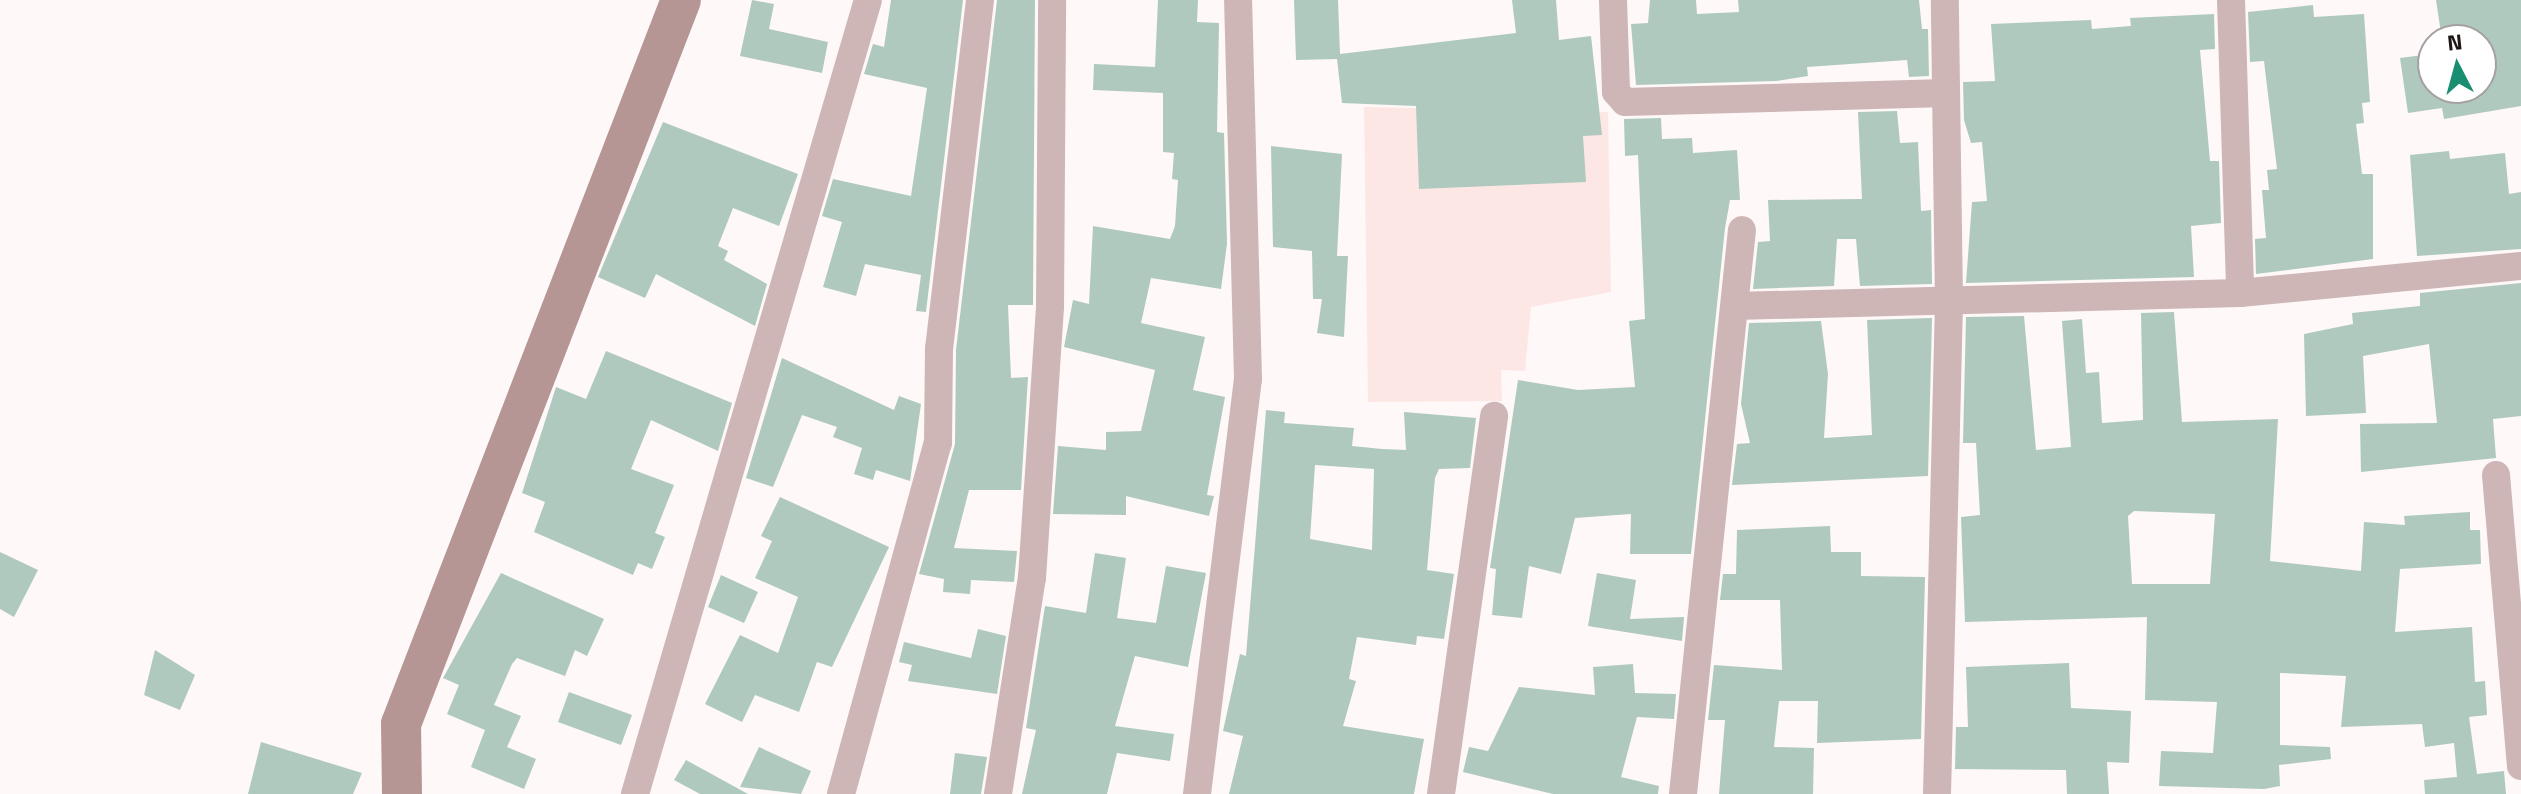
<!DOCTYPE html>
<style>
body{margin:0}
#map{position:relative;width:2521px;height:794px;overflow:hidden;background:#fef8f8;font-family:"Titillium Web",sans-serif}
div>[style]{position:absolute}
.built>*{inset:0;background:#fde7e5}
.building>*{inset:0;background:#afc9bf}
.street>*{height:28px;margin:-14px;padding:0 14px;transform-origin:14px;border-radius:14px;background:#cdb6b5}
.secondary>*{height:40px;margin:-20px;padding:0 20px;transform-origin:20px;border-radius:20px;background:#b69694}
span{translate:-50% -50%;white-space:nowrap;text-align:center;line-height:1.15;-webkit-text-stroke:7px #fff;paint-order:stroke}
.north{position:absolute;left:2417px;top:24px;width:80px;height:80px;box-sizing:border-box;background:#fff;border:2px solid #a5a1a1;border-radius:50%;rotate:354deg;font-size:22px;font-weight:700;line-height:32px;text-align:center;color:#1e1515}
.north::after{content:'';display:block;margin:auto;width:28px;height:36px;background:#198e71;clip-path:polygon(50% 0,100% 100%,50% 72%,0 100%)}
</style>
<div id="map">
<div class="built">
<div style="clip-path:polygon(1364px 107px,1608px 112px,1611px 292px,1531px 307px,1525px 371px,1501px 370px,1502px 401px,1368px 402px)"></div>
</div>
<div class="building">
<div style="clip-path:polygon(752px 0,774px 4px,769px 29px,828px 42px,822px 73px,740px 56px)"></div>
<div style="clip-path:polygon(891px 0,963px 0,926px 312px,916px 311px,921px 275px,865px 264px,856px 296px,823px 287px,842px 222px,822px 216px,833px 179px,911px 196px,927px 88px,864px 74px,873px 44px,884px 47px)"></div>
<div style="clip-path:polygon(997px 0,1035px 0,1033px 305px,1008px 305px,1011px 378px,1028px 377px,1021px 490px,969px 490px,954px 548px,1017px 551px,1014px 582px,971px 580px,970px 594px,943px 592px,944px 579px,919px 574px,955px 444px,956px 350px)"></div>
<div style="clip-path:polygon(1158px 0,1198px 0,1197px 22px,1219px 23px,1217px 132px,1224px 133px,1227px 244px,1221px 289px,1151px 278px,1141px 323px,1205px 337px,1193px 390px,1225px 397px,1207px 495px,1214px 496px,1209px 516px,1126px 496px,1126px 515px,1053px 514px,1058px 446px,1106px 450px,1106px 432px,1141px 431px,1155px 370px,1064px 347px,1073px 300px,1089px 304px,1093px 226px,1170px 239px,1175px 226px,1178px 180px,1172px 179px,1174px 153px,1163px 152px,1163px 93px,1093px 90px,1094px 64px,1155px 67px)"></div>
<div style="clip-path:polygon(1294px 0,1338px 0,1340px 54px,1516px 33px,1512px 0,1556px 0,1559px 40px,1591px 36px,1602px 135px,1583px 136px,1586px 182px,1419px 189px,1416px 106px,1342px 103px,1337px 59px,1296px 60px)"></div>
<div style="clip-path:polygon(1650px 0,1696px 0,1697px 14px,1739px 12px,1738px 0,1919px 0,1922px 29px,1928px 29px,1929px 76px,1909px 77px,1907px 60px,1807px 67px,1808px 76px,1776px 81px,1636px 85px,1631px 24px,1648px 23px)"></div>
<div style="clip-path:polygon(2436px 0,2521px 0,2521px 106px,2444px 119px,2442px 108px,2408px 113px,2400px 58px,2431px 54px,2433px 88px,2481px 88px,2481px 40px,2442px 40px)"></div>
<div style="clip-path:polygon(2313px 5px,2314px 17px,2364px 14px,2370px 102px,2362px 103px,2364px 123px,2356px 124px,2362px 174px,2373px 174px,2373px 259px,2256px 274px,2255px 239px,2266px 238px,2262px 190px,2269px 190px,2267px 170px,2277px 169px,2264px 61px,2250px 62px,2248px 12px)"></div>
<div style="clip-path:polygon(2214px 14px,2215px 49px,2200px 50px,2210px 161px,2219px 161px,2221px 223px,2191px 226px,2194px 277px,1966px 283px,1972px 202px,1987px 201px,1982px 142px,1971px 143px,1964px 120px,1963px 82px,1995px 81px,1991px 24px,2091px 20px,2092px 29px,2131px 26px,2130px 18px)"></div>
<div style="clip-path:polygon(1897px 111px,1900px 143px,1918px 142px,1921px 211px,1931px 210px,1932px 284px,1860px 286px,1856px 239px,1837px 239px,1834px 286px,1753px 289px,1758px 242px,1770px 241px,1768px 200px,1862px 199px,1858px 112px)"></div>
<div style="clip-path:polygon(1661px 118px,1662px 139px,1692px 138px,1693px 153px,1737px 150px,1740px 200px,1730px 200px,1725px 228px,1691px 554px,1630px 554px,1631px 514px,1575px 518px,1561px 574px,1529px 566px,1522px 618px,1492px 615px,1496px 569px,1490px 568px,1518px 380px,1578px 390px,1635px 387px,1629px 321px,1645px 319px,1638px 155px,1625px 156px,1624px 119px)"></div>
<div style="clip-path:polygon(663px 122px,798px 174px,779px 226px,733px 208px,718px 246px,728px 251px,724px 260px,767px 284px,755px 326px,656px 274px,645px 298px,598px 277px)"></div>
<div style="clip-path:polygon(1271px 146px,1342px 154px,1337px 256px,1348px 256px,1344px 337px,1317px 333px,1322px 299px,1313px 299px,1312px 251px,1273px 247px)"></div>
<div style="clip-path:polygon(2449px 151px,2450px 159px,2505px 153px,2509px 194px,2521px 192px,2521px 249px,2417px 256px,2410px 155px)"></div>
<div style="clip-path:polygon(2521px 283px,2521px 416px,2493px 419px,2496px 458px,2361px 472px,2360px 424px,2437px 423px,2429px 344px,2363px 356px,2366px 413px,2306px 416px,2304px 334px,2353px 324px,2352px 313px,2420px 306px,2420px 293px)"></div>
<div style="clip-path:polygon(evenodd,2174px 312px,2182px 422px,2278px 419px,2270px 561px,2361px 571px,2364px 522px,2405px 525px,2404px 516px,2470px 512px,2470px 530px,2480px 530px,2481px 564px,2400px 569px,2395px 632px,2472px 627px,2475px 682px,2485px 681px,2487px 715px,2469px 717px,2477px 774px,2504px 771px,2506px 794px,2425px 794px,2424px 780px,2457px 777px,2454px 743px,2425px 747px,2422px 724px,2341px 727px,2346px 676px,2280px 673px,2280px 745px,2330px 747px,2331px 759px,2279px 765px,2280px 786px,2264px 789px,2159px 786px,2161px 751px,2213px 753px,2217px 702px,2145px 700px,2147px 617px,1965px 622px,1961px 517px,1980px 515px,1976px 443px,1963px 443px,1966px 317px,2024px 316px,2036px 450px,2071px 447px,2062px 321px,2082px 319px,2086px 373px,2099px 372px,2102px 423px,2143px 420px,2141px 313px,2174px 312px,2134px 511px,2215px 514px,2210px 584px,2132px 584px,2128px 516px,2134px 511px)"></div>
<div style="clip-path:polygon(1932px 318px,1928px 476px,1732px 485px,1737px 444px,1750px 443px,1741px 404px,1749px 323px,1821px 321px,1828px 374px,1824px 438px,1872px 435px,1867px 320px)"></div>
<div style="clip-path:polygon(606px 351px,732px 403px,718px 451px,651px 420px,631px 469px,674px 485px,655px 533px,665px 537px,652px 569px,638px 563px,633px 575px,534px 532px,545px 502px,522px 493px,556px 387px,586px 399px)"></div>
<div style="clip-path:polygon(782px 358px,894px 410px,899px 396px,921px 404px,910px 481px,876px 470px,873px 480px,854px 474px,862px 448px,833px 437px,837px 427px,802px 415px,773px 487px,746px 478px)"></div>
<div style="clip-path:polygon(evenodd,1266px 410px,1285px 412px,1284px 423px,1354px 428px,1352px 446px,1382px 449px,1406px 450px,1404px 412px,1476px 418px,1470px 468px,1439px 469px,1435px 478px,1427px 570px,1454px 574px,1444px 639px,1417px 636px,1416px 645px,1357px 637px,1349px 679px,1356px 681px,1343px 726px,1424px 739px,1414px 794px,1229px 794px,1243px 736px,1223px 731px,1240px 654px,1246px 656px,1266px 410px,1315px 465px,1374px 469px,1372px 550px,1310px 539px,1315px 465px)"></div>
<div style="clip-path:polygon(780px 497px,889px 547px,832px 667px,817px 662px,799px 712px,755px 695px,742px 722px,705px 704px,740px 635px,778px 653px,798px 597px,755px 578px,772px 541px,761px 536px)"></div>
<div style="clip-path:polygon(1830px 526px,1831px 552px,1861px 552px,1861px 576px,1925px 577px,1921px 739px,1817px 743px,1818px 701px,1779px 701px,1774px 747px,1814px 748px,1813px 794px,1719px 794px,1725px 720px,1708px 720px,1714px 665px,1782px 670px,1780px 600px,1720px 600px,1723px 574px,1736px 574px,1737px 530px)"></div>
<div style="clip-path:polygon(0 552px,38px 570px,14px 617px,0 609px)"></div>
<div style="clip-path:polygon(1095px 553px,1126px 558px,1117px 618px,1156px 623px,1166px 566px,1206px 573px,1188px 667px,1135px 656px,1115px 726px,1174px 734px,1170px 761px,1117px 753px,1107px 794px,1022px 794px,1036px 730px,1026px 728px,1045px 606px,1086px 613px)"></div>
<div style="clip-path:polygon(501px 573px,604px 619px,587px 656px,575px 650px,565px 676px,517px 658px,512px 664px,494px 705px,521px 716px,507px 747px,536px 759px,524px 789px,471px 767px,485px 730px,447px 714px,459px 685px,443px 678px)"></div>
<div style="clip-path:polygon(1597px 573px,1636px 580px,1630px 619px,1684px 617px,1682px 641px,1588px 626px)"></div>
<div style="clip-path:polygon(721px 575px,758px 592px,744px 623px,708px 607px)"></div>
<div style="clip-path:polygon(978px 629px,1006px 636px,997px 694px,908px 681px,912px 665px,899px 662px,904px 642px,971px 658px)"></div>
<div style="clip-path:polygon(155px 650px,195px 675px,180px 710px,144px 695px)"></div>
<div style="clip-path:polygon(2069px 663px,2071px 708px,2131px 711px,2129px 763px,2107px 762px,2109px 794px,2067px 794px,2066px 770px,1955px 769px,1956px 727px,1968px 727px,1966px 667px)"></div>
<div style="clip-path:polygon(1633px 664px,1635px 693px,1676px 694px,1674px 719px,1637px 717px,1621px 777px,1659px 786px,1658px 794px,1553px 794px,1463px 772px,1469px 747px,1488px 751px,1519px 687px,1595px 695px,1593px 667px)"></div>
<div style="clip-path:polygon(569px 692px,632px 715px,621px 745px,558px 722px)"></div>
<div style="clip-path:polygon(261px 742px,362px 773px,353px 794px,248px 794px)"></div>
<div style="clip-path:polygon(759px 747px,811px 771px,801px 794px,740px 787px)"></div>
<div style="clip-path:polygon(955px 753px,987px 757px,981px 794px,950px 794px)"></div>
<div style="clip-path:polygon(686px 760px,748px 794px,700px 794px,674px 780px)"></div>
</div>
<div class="street">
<div style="left:1613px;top:0;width:92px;rotate:88.1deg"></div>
<div style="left:1616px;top:92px;width:13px;rotate:48deg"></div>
<div style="left:1625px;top:102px;width:321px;rotate:-1.6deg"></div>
<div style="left:2231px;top:0;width:293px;rotate:88.2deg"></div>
<div style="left:1735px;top:306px;width:505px;rotate:-1.47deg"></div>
<div style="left:2240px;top:293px;width:282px;rotate:-5.5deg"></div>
<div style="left:2496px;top:475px;width:292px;rotate:85.1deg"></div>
<div style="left:635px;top:794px;width:827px;rotate:-73.65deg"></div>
<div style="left:841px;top:794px;width:364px;rotate:-74.6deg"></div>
<div style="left:938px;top:443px;width:94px;rotate:-89.4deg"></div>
<div style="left:939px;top:349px;width:351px;rotate:-83.3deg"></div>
<div style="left:998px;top:794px;width:219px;rotate:-81.1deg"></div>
<div style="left:1032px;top:578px;width:272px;rotate:-86.2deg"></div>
<div style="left:1050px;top:307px;width:307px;rotate:-89.6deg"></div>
<div style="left:1197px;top:794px;width:418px;rotate:-83deg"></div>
<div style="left:1248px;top:379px;width:379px;rotate:-91.5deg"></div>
<div style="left:1441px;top:794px;width:382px;rotate:-82deg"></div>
<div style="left:1683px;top:794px;width:567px;rotate:-84.03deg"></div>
<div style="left:1937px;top:794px;width:491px;rotate:-88.6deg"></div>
<div style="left:1949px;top:303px;width:303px;rotate:-90.8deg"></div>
</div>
<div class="secondary">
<div style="left:402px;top:794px;width:70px;rotate:-90.8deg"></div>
<div style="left:401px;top:724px;width:776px;rotate:-68.86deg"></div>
</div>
<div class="north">N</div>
</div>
